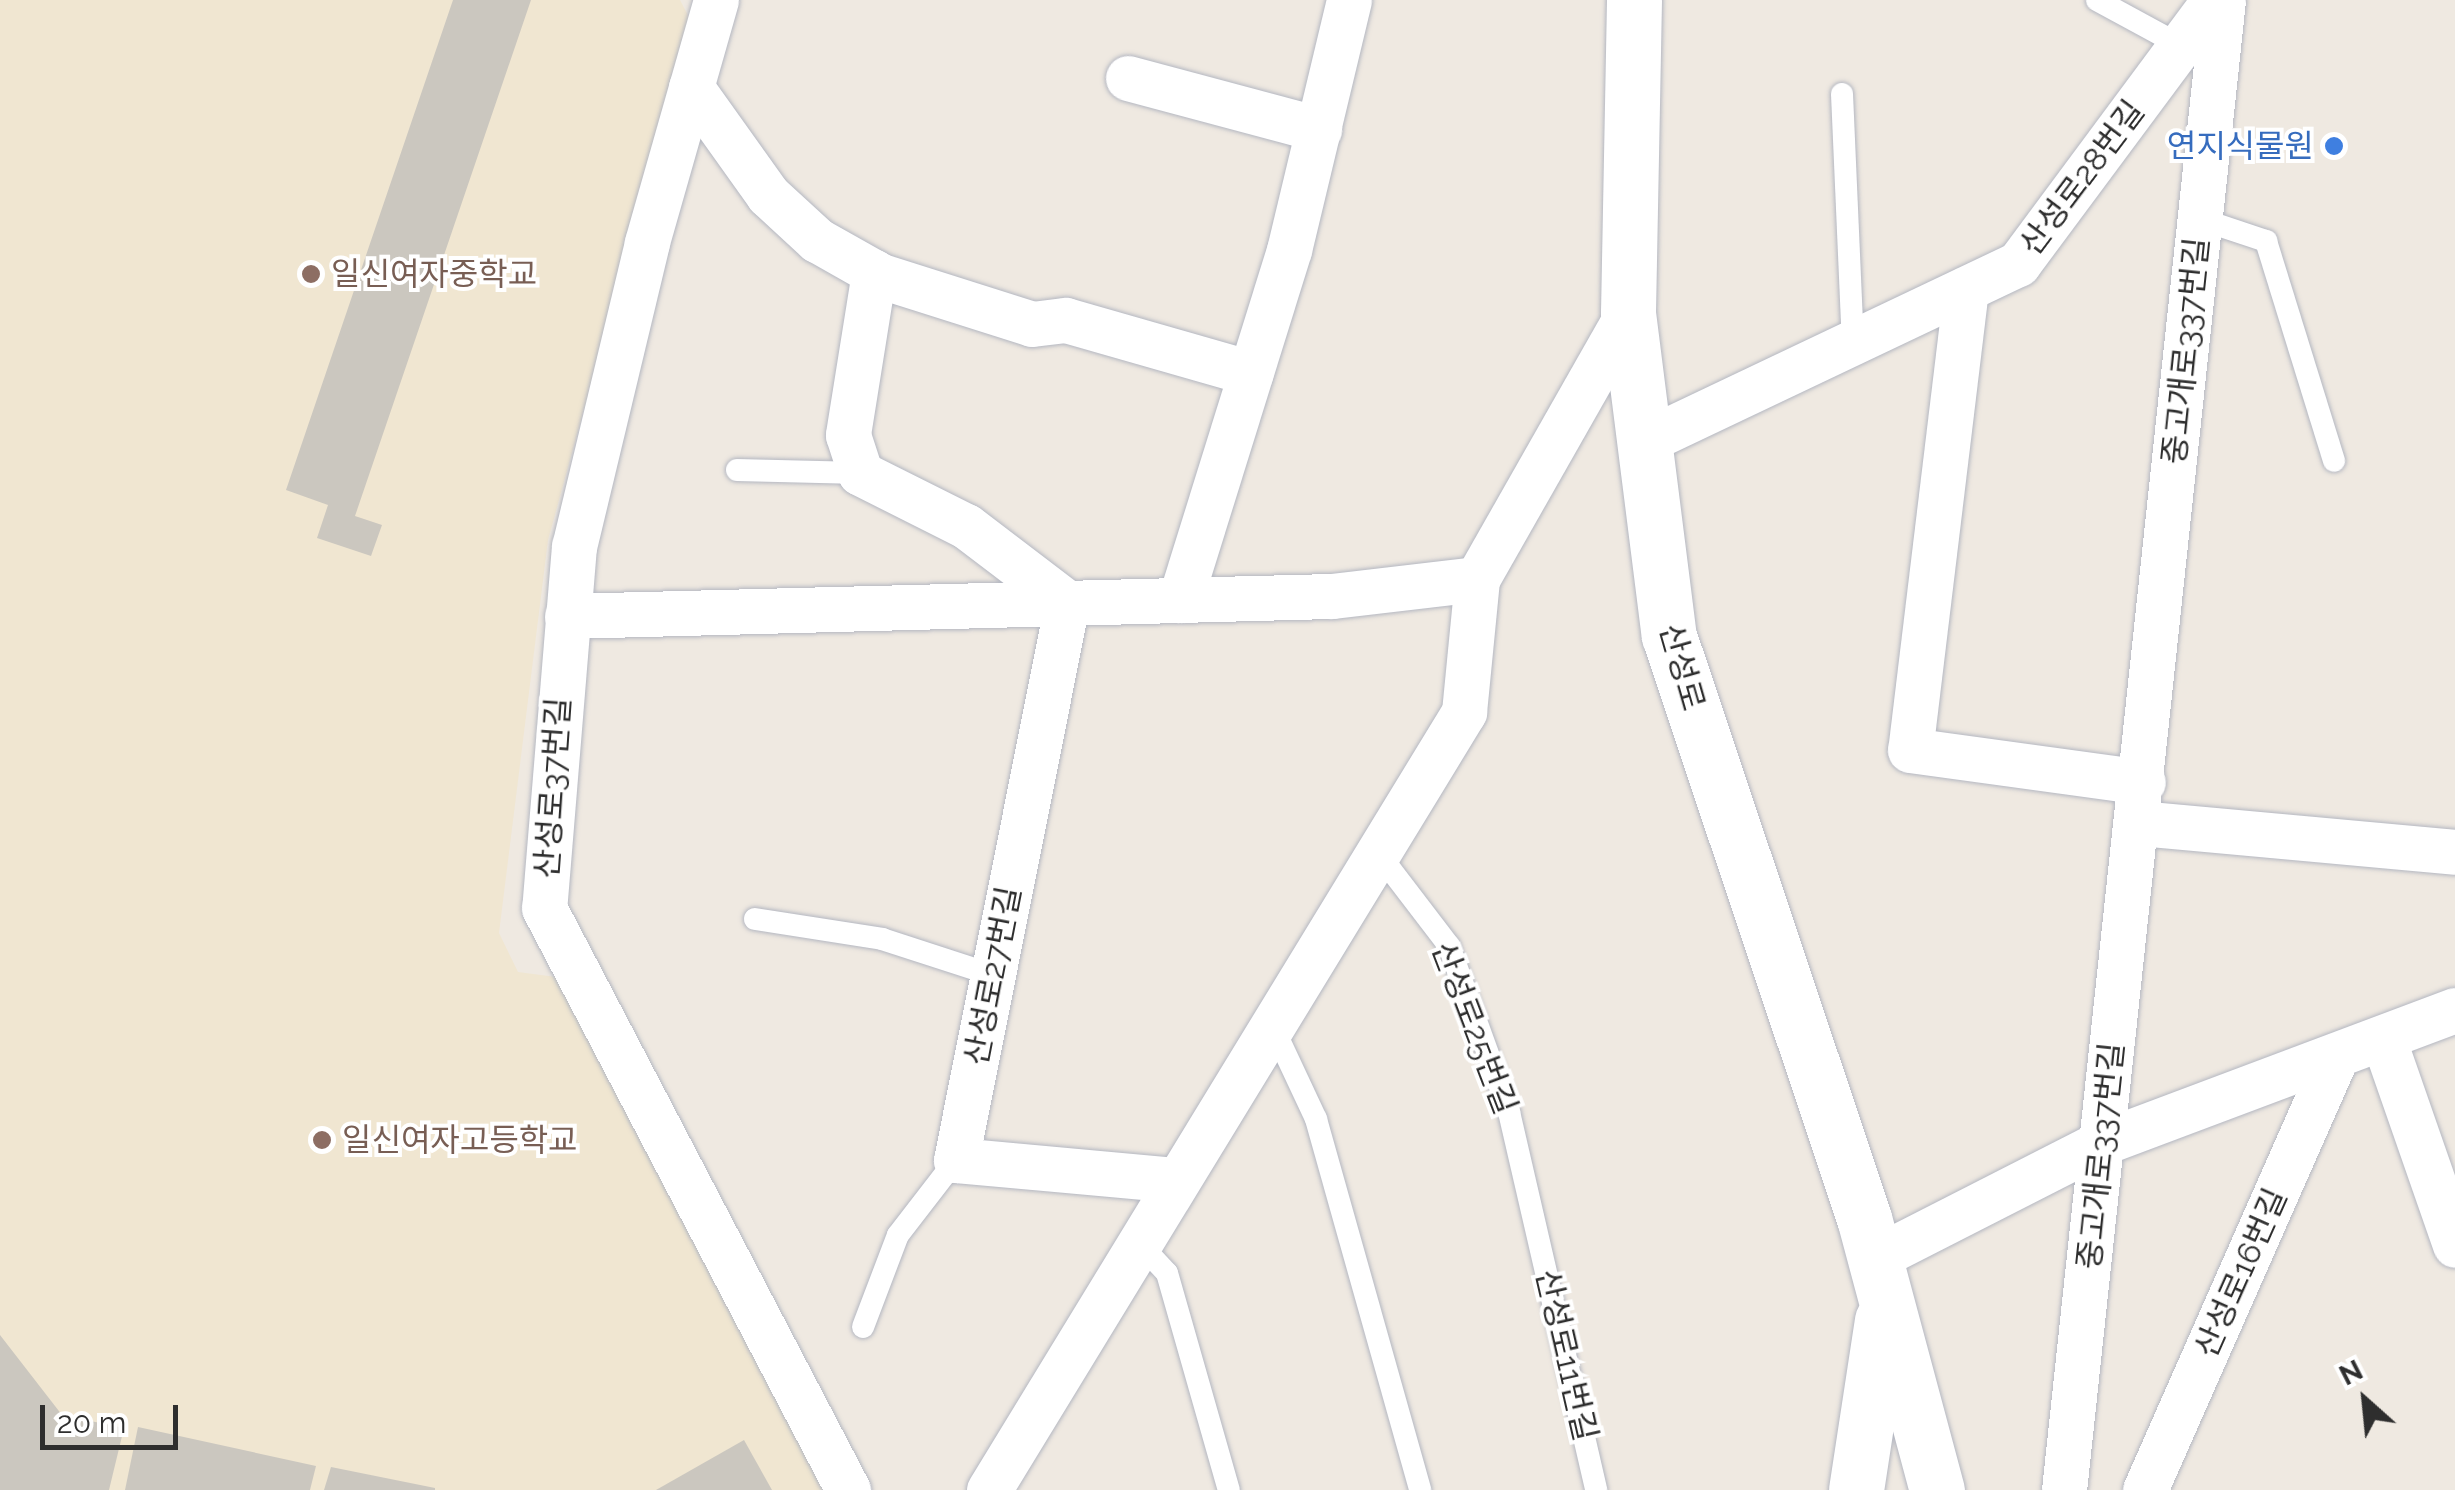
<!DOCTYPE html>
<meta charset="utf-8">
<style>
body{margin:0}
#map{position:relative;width:2455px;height:1490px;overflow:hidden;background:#efe9e1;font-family:Raleway,"Noto Sans KR",sans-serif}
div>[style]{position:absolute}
.education>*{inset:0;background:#f0e6d1}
.building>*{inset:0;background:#cbc7bf}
.roads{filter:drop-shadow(0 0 2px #b4b7c1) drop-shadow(0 0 2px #b4b7c1)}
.lane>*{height:22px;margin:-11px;padding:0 11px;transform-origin:11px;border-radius:11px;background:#fff}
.street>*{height:45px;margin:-22.5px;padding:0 22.5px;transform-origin:22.5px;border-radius:22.5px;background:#fff}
.secondary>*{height:55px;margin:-27.5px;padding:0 27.5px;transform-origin:27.5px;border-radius:27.5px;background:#fff}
.dots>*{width:28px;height:28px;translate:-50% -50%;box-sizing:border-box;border:5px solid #fff;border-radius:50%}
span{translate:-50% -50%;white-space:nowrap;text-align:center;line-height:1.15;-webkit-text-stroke:8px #fff;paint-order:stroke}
.shop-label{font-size:32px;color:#366cbe}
.right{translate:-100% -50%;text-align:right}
.street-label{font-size:32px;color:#2e2e2e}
.education-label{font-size:32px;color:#785e54}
.left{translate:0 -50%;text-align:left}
.north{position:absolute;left:2315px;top:1350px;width:100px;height:100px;-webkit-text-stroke:8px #fff;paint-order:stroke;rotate:333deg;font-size:28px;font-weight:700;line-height:40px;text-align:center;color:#2e2e2e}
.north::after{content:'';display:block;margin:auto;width:35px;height:45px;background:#2e2e2e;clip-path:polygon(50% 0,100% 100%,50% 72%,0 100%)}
.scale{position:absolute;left:40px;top:1405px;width:138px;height:45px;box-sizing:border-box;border:5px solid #2e2e2e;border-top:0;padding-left:12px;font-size:30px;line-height:35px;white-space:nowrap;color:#2e2e2e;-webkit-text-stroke:8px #fff;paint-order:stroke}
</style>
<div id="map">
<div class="education">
<div style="clip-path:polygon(0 0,680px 0,691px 21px,548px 540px,499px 933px,518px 972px,556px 977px,826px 1490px,0 1490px)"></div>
</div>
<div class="building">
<div style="clip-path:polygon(453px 0,531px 0,355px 516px,382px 525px,371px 556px,317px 538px,328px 505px,286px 490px)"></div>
<div style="clip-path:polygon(0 1335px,62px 1415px,124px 1428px,109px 1490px,0 1490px)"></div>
<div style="clip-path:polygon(138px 1427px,316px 1466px,310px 1490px,125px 1490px)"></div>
<div style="clip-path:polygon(744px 1440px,772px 1490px,656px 1490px)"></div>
<div style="clip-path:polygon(331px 1467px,435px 1488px,435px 1490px,324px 1490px)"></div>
</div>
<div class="roads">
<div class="lane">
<div style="left:2097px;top:0;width:94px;rotate:28.5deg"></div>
<div style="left:1842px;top:94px;width:249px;rotate:87.5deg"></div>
<div style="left:2200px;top:219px;width:70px;rotate:18.4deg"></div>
<div style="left:2266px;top:241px;width:230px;rotate:72.8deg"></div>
<div style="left:737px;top:470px;width:123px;rotate:1.4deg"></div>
<div style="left:1378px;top:853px;width:117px;rotate:52.6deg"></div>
<div style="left:1449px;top:946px;width:177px;rotate:70.1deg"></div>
<div style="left:1509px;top:1112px;width:388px;rotate:77deg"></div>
<div style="left:755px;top:919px;width:129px;rotate:8.9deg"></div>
<div style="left:882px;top:939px;width:117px;rotate:18deg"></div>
<div style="left:1272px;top:1025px;width:104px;rotate:64.9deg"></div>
<div style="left:1316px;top:1119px;width:385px;rotate:74.3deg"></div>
<div style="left:1138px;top:1242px;width:42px;rotate:46.9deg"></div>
<div style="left:1167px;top:1273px;width:226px;rotate:74.1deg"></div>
<div style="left:863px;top:1327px;width:98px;rotate:-69.2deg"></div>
<div style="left:898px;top:1235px;width:95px;rotate:-52.3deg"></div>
</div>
<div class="street">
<div style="left:716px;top:0;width:253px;rotate:105.9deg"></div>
<div style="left:647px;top:243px;width:312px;rotate:103.5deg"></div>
<div style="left:574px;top:546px;width:363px;rotate:94.7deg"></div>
<div style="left:544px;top:908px;width:657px;rotate:62.42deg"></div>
<div style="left:1128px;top:78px;width:198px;rotate:15deg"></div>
<div style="left:691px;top:87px;width:133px;rotate:54.5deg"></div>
<div style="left:768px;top:195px;width:67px;rotate:42.6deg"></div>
<div style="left:817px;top:240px;width:73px;rotate:29.4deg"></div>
<div style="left:881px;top:276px;width:158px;rotate:17.6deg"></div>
<div style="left:1032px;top:324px;width:34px;rotate:-7deg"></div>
<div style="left:1066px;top:320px;width:192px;rotate:16deg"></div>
<div style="left:874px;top:272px;width:165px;rotate:99.1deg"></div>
<div style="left:848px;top:435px;width:40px;rotate:72deg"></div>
<div style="left:860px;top:473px;width:119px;rotate:26.6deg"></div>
<div style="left:966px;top:526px;width:127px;rotate:37.3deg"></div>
<div style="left:1067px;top:603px;width:568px;rotate:101.27deg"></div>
<div style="left:956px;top:1160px;width:222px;rotate:5.2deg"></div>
<div style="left:1966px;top:289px;width:464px;rotate:96.9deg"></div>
<div style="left:1910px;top:750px;width:235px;rotate:7.8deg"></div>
<div style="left:1645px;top:441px;width:413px;rotate:-25.4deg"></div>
<div style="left:2018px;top:264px;width:329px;rotate:-53.4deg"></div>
<div style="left:1180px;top:600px;width:367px;rotate:-72.7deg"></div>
<div style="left:1289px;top:250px;width:257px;rotate:-76.5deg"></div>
<div style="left:567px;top:616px;width:765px;rotate:-1.5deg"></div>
<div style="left:1332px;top:596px;width:146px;rotate:-6.7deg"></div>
<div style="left:2138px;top:823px;width:318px;rotate:5.2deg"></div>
<div style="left:2383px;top:1038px;width:219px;rotate:70.8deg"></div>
<div style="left:1873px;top:1259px;width:256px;rotate:-27deg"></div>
<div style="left:2101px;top:1143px;width:378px;rotate:-20.6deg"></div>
<div style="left:989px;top:1490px;width:912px;rotate:-58.59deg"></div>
<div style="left:1464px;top:712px;width:134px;rotate:-84.4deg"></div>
<div style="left:1477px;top:579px;width:306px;rotate:-60.4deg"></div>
<div style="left:2064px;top:1490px;width:1498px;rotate:-83.91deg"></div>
<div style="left:2145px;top:1490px;width:474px;rotate:-66.2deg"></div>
</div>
<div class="secondary">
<div style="left:1634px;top:0;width:313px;rotate:91.1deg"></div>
<div style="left:1628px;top:313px;width:326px;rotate:82.8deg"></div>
<div style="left:1669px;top:636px;width:614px;rotate:71.48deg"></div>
<div style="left:1864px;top:1218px;width:282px;rotate:75deg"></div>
<div style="left:1856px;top:1490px;width:172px;rotate:-81.3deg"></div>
</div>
</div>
<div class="dots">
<div style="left:2334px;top:146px;background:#3f7fe0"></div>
<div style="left:311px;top:274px;background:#8d6e63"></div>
<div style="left:322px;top:1140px;background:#8d6e63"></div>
</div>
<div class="shop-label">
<span class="right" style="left:2314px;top:146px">연지식물원</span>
</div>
<div class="street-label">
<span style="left:2082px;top:178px;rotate:-53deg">산성로28번길</span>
<span style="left:2186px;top:351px;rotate:-84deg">중고개로337번길</span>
<span style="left:1682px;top:667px;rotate:74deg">산성로</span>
<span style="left:553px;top:788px;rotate:-86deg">산성로37번길</span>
<span style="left:993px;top:976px;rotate:-79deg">산성로27번길</span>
<span style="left:1474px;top:1028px;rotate:69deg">산성로25번길</span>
<span style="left:2101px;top:1156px;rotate:-84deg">중고개로337번길</span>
<span style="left:2241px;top:1273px;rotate:-66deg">산성로16번길</span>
<span style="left:1566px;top:1355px;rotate:77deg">산성로11번길</span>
</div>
<div class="education-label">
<span class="left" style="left:331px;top:274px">일신여자중학교</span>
<span class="left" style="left:342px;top:1140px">일신여자고등학교</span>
</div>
<div class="north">N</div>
<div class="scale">20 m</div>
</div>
